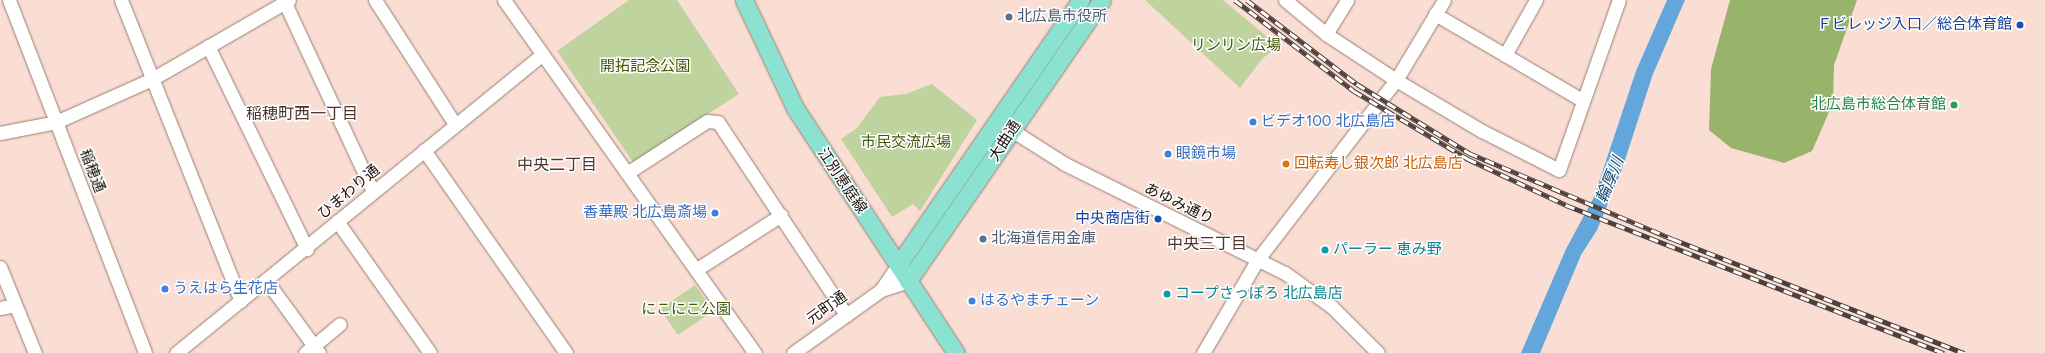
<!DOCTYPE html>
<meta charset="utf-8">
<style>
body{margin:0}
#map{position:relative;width:2045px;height:353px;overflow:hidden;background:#faded3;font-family:Figtree,"Noto Sans JP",sans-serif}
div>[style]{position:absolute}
.green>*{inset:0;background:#bed39e}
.forest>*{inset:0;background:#98b46b}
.water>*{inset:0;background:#62a6db}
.roads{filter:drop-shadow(0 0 1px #967e73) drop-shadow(0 0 1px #967e73)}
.minor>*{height:13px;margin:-6.5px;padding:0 6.5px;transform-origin:6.5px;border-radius:6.5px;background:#fff}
.major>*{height:17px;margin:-8.5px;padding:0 8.5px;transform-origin:8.5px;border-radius:8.5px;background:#8be2d0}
.rail>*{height:4.5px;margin-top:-2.25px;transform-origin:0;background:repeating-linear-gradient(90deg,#fff 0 9px,#4e403b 0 18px);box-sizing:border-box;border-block:1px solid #4e403b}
.dots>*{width:11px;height:11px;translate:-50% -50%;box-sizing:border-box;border:2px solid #fff;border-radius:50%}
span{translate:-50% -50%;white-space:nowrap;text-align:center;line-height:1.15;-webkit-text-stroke:3px #fff;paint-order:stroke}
.service-label{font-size:15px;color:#4e5e75}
.left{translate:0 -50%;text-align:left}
.transit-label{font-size:15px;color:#164399}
.right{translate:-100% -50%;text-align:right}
.park-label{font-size:15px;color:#415903}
.leisure-label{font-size:15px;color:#27864d}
.shop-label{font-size:15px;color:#366cbe}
.street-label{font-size:15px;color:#1a110d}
.food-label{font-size:15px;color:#c56008}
.culture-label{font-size:15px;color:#0d838f}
.neighbourhood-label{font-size:16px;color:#4c372e}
.water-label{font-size:16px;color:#13466a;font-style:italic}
</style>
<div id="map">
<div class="green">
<div style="clip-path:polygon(629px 0,677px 0,739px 94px,633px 162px,557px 51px)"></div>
<div style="clip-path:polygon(1145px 0,1223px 0,1278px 46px,1262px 59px,1240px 88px)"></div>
<div style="clip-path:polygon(932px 84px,977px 120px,920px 211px,913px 204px,892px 217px,841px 139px,857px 128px,880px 97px,906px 94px)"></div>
<div style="clip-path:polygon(695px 285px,713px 311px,678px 335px,660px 309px)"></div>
</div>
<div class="forest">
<div style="clip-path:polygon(1730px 0,1857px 0,1834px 65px,1833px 103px,1812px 151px,1784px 163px,1731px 148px,1709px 130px,1711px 69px)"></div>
</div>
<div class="water">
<div style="clip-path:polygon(1667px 0,1685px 0,1653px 74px,1622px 169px,1597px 230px,1581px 255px,1540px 353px,1521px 353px,1566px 249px,1594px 197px,1636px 71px)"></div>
</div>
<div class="roads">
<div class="minor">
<div style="left:9px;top:0;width:378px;rotate:68.9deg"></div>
<div style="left:121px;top:0;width:324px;rotate:68.3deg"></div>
<div style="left:375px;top:0;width:148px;rotate:57.2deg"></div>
<div style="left:504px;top:0;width:433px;rotate:54.6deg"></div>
<div style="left:1285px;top:0;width:53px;rotate:39.7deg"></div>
<div style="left:1326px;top:34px;width:84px;rotate:33.3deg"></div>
<div style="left:1396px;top:80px;width:100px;rotate:30.7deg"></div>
<div style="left:1482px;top:131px;width:86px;rotate:26.9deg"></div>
<div style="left:1559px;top:170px;width:180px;rotate:-70.6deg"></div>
<div style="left:285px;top:3px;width:208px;rotate:65deg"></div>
<div style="left:1435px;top:14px;width:170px;rotate:30.3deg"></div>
<div style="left:1326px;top:34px;width:40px;rotate:-58deg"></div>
<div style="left:208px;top:46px;width:226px;rotate:64deg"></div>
<div style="left:1505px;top:55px;width:63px;rotate:-60.6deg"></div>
<div style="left:1005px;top:126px;width:71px;rotate:32.3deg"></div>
<div style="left:1065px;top:164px;width:246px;rotate:26.4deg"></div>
<div style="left:1285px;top:273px;width:58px;rotate:35.9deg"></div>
<div style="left:1332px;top:307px;width:65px;rotate:45deg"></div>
<div style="left:0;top:133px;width:57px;rotate:-11.1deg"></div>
<div style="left:56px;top:122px;width:105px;rotate:-24.1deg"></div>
<div style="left:152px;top:79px;width:158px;rotate:-30deg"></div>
<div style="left:424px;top:150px;width:248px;rotate:55deg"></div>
<div style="left:627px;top:173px;width:95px;rotate:-33deg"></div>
<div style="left:707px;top:121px;width:11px;rotate:5deg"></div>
<div style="left:718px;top:122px;width:232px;rotate:56.4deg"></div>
<div style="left:337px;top:221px;width:161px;rotate:54.8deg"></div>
<div style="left:0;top:267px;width:93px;rotate:67.9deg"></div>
<div style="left:697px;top:269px;width:100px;rotate:-32.7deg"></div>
<div style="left:266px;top:280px;width:90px;rotate:54deg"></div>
<div style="left:881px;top:290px;width:30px;rotate:-56deg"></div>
<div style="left:0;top:308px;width:15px;rotate:-11deg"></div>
<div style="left:176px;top:353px;width:472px;rotate:-39.2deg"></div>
<div style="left:305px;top:353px;width:45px;rotate:-39.6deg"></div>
<div style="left:793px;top:353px;width:108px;rotate:-35.6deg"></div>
<div style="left:881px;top:290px;width:28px;rotate:-18deg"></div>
<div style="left:1203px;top:353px;width:109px;rotate:-59.7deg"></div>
<div style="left:1258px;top:259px;width:226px;rotate:-52.4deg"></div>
<div style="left:1396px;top:80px;width:93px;rotate:-59deg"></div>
</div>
<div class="major">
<div style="left:744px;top:0;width:119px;rotate:64.7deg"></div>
<div style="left:795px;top:108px;width:293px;rotate:56.7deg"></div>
<div style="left:898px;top:265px;width:322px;rotate:-55.4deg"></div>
<div style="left:908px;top:281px;width:341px;rotate:-55.4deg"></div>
</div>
</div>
<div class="rail">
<div style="left:1235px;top:0;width:150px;rotate:37.4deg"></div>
<div style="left:1354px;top:91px;width:133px;rotate:30.8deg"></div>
<div style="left:1468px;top:159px;width:108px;rotate:25.1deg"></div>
<div style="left:1566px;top:205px;width:406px;rotate:21.4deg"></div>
<div style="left:1247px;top:0;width:138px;rotate:37.4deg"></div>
<div style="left:1357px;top:84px;width:132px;rotate:31.6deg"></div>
<div style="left:1469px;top:153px;width:221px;rotate:22.9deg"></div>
<div style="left:1673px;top:239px;width:313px;rotate:21.4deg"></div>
</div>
<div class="dots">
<div style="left:1009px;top:17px;background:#5c6f8a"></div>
<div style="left:2020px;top:25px;background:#1a4fb4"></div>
<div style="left:1954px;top:105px;background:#2e9e5b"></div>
<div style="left:1253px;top:122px;background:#3f7fe0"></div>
<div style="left:1168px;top:154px;background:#3f7fe0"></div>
<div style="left:1286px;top:164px;background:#e8710a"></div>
<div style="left:715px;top:213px;background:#3f7fe0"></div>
<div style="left:1158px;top:219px;background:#1a4fb4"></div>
<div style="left:983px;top:239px;background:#5c6f8a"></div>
<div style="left:1325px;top:250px;background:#0f9aa8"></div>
<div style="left:165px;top:289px;background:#3f7fe0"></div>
<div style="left:1167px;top:294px;background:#0f9aa8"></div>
<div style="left:972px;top:301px;background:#3f7fe0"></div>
</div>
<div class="service-label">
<span class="left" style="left:1017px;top:17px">北広島市役所</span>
<span class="left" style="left:991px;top:239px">北海道信用金庫</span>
</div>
<div class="transit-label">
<span class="right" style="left:2012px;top:25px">Ｆビレッジ入口／総合体育館</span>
<span class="right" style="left:1150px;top:219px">中央商店街</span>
</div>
<div class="park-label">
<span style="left:1236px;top:46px">リンリン広場</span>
<span style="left:645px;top:67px">開拓記念公園</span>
<span style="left:906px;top:143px">市民交流広場</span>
<span style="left:686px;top:310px">にこにこ公園</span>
</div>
<div class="leisure-label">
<span class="right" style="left:1946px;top:105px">北広島市総合体育館</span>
</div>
<div class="shop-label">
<span class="left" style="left:1261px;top:122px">ビデオ100 北広島店</span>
<span class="left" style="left:1176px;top:154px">眼鏡市場</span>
<span class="right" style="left:707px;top:213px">香華殿 北広島斎場</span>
<span class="left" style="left:173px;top:289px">うえはら生花店</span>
<span class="left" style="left:980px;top:301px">はるやまチェーン</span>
</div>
<div class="street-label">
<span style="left:1005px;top:141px;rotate:-57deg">大曲通</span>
<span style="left:92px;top:171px;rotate:69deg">稲穂通</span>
<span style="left:842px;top:181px;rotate:56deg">江別恵庭線</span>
<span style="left:349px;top:192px;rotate:-40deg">ひまわり通</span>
<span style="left:1179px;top:204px;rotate:26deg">あゆみ通り</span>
<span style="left:827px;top:308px;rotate:-36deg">元町通</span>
</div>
<div class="food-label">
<span class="left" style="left:1294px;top:164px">回転寿し銀次郎 北広島店</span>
</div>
<div class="culture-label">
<span class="left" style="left:1333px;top:250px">パーラー 恵み野</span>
<span class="left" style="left:1175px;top:294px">コープさっぽろ 北広島店</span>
</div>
<div class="neighbourhood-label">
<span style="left:302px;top:114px">稲穂町西一丁目</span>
<span style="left:557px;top:165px">中央二丁目</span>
<span style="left:1207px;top:244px">中央三丁目</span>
</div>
<div class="water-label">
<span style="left:1610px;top:180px;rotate:-68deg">輪厚川</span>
</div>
</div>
